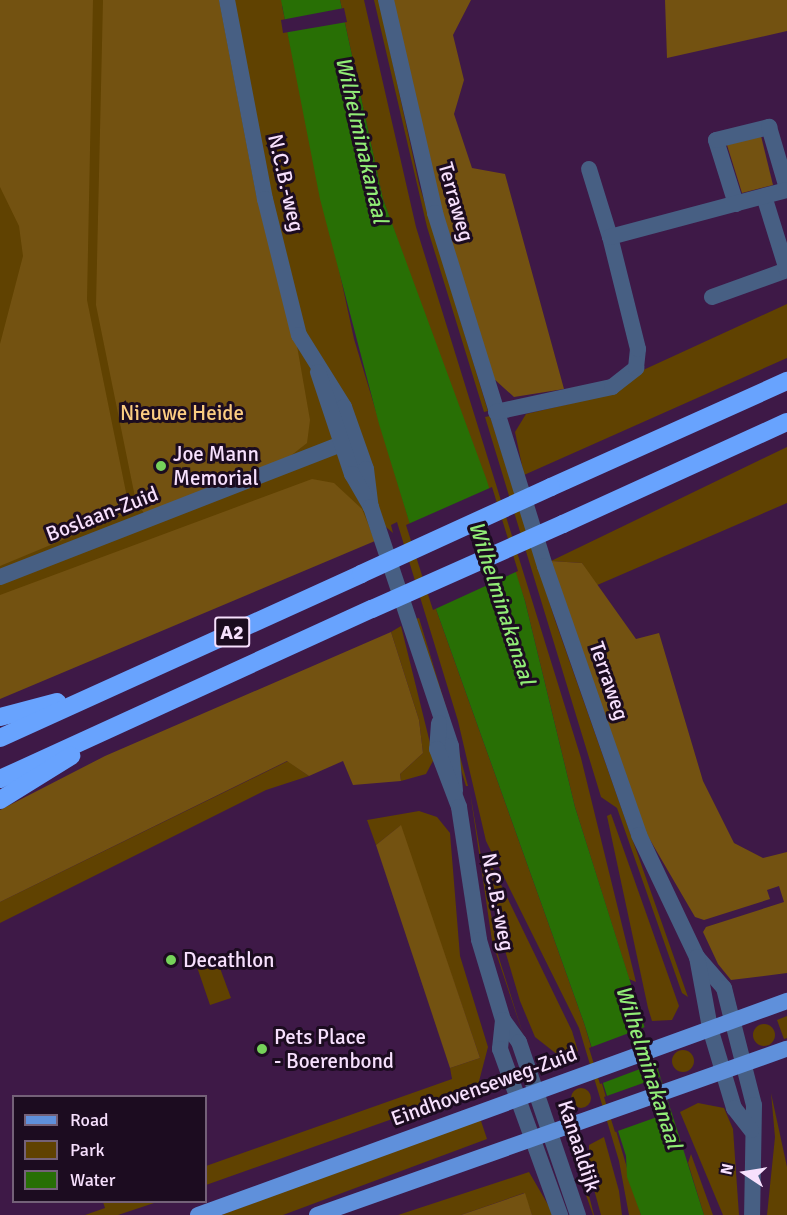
<!DOCTYPE html>
<style>
body{margin:0}
#map{position:relative;width:787px;height:1215px;overflow:hidden;background:#3e1947;font-family:Signika,sans-serif}
div>[style]{position:absolute}
.green>*{inset:0;background:#604201}
.round{border-radius:50%}
.forest>*{inset:0;background:#735211}
.water>*{inset:0;background:#286f05}
.pier>*{inset:0;background:#3e1947}
.minor>*{height:16px;margin:-8px;padding:0 8px;transform-origin:8px;border-radius:8px;background:#475f83}
.tertiary>*{height:16px;margin:-8px;padding:0 8px;transform-origin:8px;border-radius:8px;background:#475f83}
.primary>*{height:16px;margin:-8px;padding:0 8px;transform-origin:8px;border-radius:8px;background:#5f90db}
.motorway>*{height:18px;margin:-9px;padding:0 9px;transform-origin:9px;border-radius:9px;background:#68a3fe}
.motorway-bridge>*{height:18px;margin:-9px;padding:0 9px;transform-origin:9px;border-radius:9px;background:#68a3fe}
.dots>*{width:16px;height:16px;translate:-50% -50%;box-sizing:border-box;border:3px solid #1c0c20;border-radius:50%}
span{translate:-50% -50%;white-space:nowrap;text-align:center;line-height:1.15;-webkit-text-stroke:6px #1c0c20;paint-order:stroke}
.shield-label span{padding:2px 4px;background:#1c0c20;border:2px solid;border-radius:4px;-webkit-text-stroke-width:0}
.shield-label{font-size:20px;color:#f7e0fd;font-weight:700}
.street-label{font-size:21px;color:#f7e0fd}
.park-label{font-size:21px;color:#fbcd82}
.poi-label{font-size:21px;color:#f7e0fd}
.left{translate:0 -50%;text-align:left}
.water-label{font-size:22px;color:#91ec76;font-style:italic}
.legend{position:absolute;left:12px;top:1095px;width:195px;height:108px;box-sizing:border-box;background:#1c0c20;border:2px solid #746178;margin:0;padding:8px 10px;list-style:none;font-size:18px;color:#f7e0fd}
.legend li{display:flex;align-items:center;gap:12px;height:30px}
.legend b{width:30px;border:2px solid #746178}
.north{position:absolute;left:715px;top:1143px;width:60px;height:60px;-webkit-text-stroke:4px #1c0c20;paint-order:stroke;rotate:282deg;font-size:16px;font-weight:700;line-height:24px;text-align:center;color:#f7e0fd}
.north::after{content:'';display:block;margin:auto;width:21px;height:27px;background:#f7e0fd;clip-path:polygon(50% 0,100% 100%,50% 72%,0 100%)}
</style>
<div id="map">
<div class="green">
<div style="clip-path:polygon(0 0,312px 0,282px 6px,354px 339px,437px 612px,584px 1023px,641px 1215px,629px 1215px,619px 1161px,579px 1028px,486px 841px,458px 721px,397px 522px,391px 525px,393px 533px,386px 527px,0 688px)"></div>
<div style="clip-path:polygon(340px 0,364px 0,416px 227px,581px 758px,636px 982px,629px 979px,575px 807px,525px 601px,383px 199px)"></div>
<div style="clip-path:polygon(374px 0,379px 0,419px 184px,488px 411px,484px 412px,427px 227px)"></div>
<div style="clip-path:polygon(787px 304px,787px 358px,524px 475px,515px 432px,526px 414px,616px 393px,641px 371px)"></div>
<div style="clip-path:polygon(490px 416px,555px 620px,688px 997px,682px 993px,617px 808px,601px 797px,485px 417px)"></div>
<div style="clip-path:polygon(787px 447px,787px 503px,595px 586px,582px 563px,551px 561px)"></div>
<div style="clip-path:polygon(419px 618px,453px 730px,468px 786px,466px 786px,415px 619px)"></div>
<div style="clip-path:polygon(401px 626px,434px 759px,426px 774px,401px 781px,400px 774px,423px 753px,419px 720px,391px 632px)"></div>
<div style="clip-path:polygon(288px 761px,309px 776px,266px 790px,0 923px,0 902px)"></div>
<div style="clip-path:polygon(470px 792px,498px 955px,524px 1037px,492px 941px)"></div>
<div style="clip-path:polygon(419px 811px,437px 817px,450px 833px,460px 956px,488px 1047px,477px 1089px,206px 1185px,206px 1166px,452px 1079px,450px 1068px,480px 1058px,400px 826px,376px 845px,367px 820px)"></div>
<div style="clip-path:polygon(611px 814px,679px 1006px,672px 1020px,652px 1021px,648px 1008px,607px 816px)"></div>
<div style="clip-path:polygon(489px 860px,572px 1031px,578px 1051px,563px 1059px,535px 1037px,520px 1001px,504px 947px)"></div>
<div style="clip-path:polygon(217px 960px,231px 998px,210px 1005px,197px 967px)"></div>
<div style="clip-path:polygon(787px 1016px,787px 1038px,784px 1039px,777px 1020px)"></div>
<div class="round" style="left:753px;top:1024px;width:22px;height:22px"></div>
<div class="round" style="left:672px;top:1050px;width:22px;height:22px"></div>
<div class="round" style="left:571px;top:1088px;width:20px;height:20px"></div>
<div style="clip-path:polygon(771px 1093px,787px 1167px,787px 1215px,767px 1215px,775px 1137px)"></div>
<div style="clip-path:polygon(698px 1103px,724px 1108px,733px 1129px,739px 1215px,723px 1215px,680px 1112px)"></div>
<div style="clip-path:polygon(480px 1118px,487px 1139px,283px 1215px,221px 1215px)"></div>
<div style="clip-path:polygon(604px 1137px,619px 1191px,622px 1215px,601px 1215px,589px 1171px,589px 1145px)"></div>
<div style="clip-path:polygon(691px 1154px,713px 1215px,704px 1215px,688px 1163px)"></div>
<div style="clip-path:polygon(573px 1158px,580px 1161px,594px 1215px,593px 1215px)"></div>
<div style="clip-path:polygon(529px 1172px,554px 1215px,532px 1215px,524px 1193px,461px 1215px,398px 1215px)"></div>
<div style="clip-path:polygon(103px 1202px,157px 1202px,118px 1215px,85px 1215px,105px 1208px)"></div>
</div>
<div class="forest">
<div style="clip-path:polygon(0 0,93px 0,87px 300px,130px 512px,0 566px,0 344px,23px 256px,19px 226px,0 187px)"></div>
<div style="clip-path:polygon(103px 0,219px 0,256px 194px,296px 340px,310px 420px,307px 443px,284px 461px,144px 513px,136px 502px,96px 305px)"></div>
<div style="clip-path:polygon(393px 0,471px 0,453px 35px,464px 80px,454px 114px,472px 168px,505px 174px,564px 389px,514px 397px,493px 378px,446px 228px)"></div>
<div style="clip-path:polygon(665px 0,787px 0,787px 31px,667px 58px)"></div>
<div style="clip-path:polygon(761px 136px,773px 185px,742px 193px,727px 145px)"></div>
<div style="clip-path:polygon(312px 479px,334px 483px,362px 509px,375px 541px,0 699px,0 595px)"></div>
<div style="clip-path:polygon(551px 561px,582px 563px,636px 639px,659px 633px,703px 781px,734px 843px,763px 858px,787px 852px,787px 973px,731px 980px,718px 964px,703px 932px,706px 927px,784px 902px,779px 886px,767px 890px,770px 899px,704px 920px,695px 917px,646px 833px)"></div>
<div style="clip-path:polygon(391px 632px,419px 720px,423px 753px,400px 774px,401px 781px,353px 785px,343px 761px,309px 776px,287px 761px,0 902px,0 810px,105px 756px)"></div>
<div style="clip-path:polygon(401px 825px,480px 1058px,450px 1068px,376px 845px)"></div>
<div style="clip-path:polygon(525px 1193px,532px 1215px,461px 1215px)"></div>
</div>
<div class="water">
<div style="clip-path:polygon(281px 0,340px 0,383px 199px,486px 478px,525px 601px,575px 807px,704px 1215px,641px 1215px,627px 1177px,626px 1156px,584px 1023px,437px 612px,379px 424px,320px 199px)"></div>
</div>
<div class="pier">
<div style="clip-path:polygon(344px 8px,347px 22px,283px 33px,281px 20px)"></div>
<div style="clip-path:polygon(492px 487px,518px 571px,433px 610px,406px 525px)"></div>
<div style="clip-path:polygon(645px 1027px,656px 1063px,600px 1084px,589px 1048px)"></div>
<div style="clip-path:polygon(660px 1077px,671px 1112px,615px 1132px,604px 1097px)"></div>
</div>
<div class="minor">
<div style="left:386px;top:0;width:219px;rotate:77deg"></div>
<div style="left:435px;top:213px;width:370px;rotate:72.7deg"></div>
<div style="left:545px;top:566px;width:285px;rotate:70.7deg"></div>
<div style="left:639px;top:835px;width:135px;rotate:64.6deg"></div>
<div style="left:697px;top:957px;width:41px;rotate:48.9deg"></div>
<div style="left:724px;top:988px;width:32px;rotate:76deg"></div>
<div style="left:589px;top:169px;width:71px;rotate:72.8deg"></div>
<div style="left:736px;top:204px;width:67px;rotate:-107.4deg"></div>
<div style="left:716px;top:140px;width:55px;rotate:-13.8deg"></div>
<div style="left:769px;top:127px;width:64px;rotate:73.6deg"></div>
<div style="left:712px;top:297px;width:80px;rotate:-19.8deg"></div>
<div style="left:787px;top:270px;width:77px;rotate:-107.3deg"></div>
<div style="left:496px;top:412px;width:119px;rotate:-12.2deg"></div>
<div style="left:612px;top:387px;width:31px;rotate:-38deg"></div>
<div style="left:636px;top:368px;width:19px;rotate:-84deg"></div>
<div style="left:638px;top:349px;width:115px;rotate:-104deg"></div>
<div style="left:610px;top:237px;width:183px;rotate:-14.9deg"></div>
<div style="left:0;top:577px;width:380px;rotate:-21.3deg"></div>
<div style="left:697px;top:957px;width:72px;rotate:79.6deg"></div>
</div>
<div class="tertiary">
<div style="left:227px;top:0;width:203px;rotate:79.2deg"></div>
<div style="left:265px;top:199px;width:140px;rotate:76deg"></div>
<div style="left:299px;top:335px;width:85px;rotate:58deg"></div>
<div style="left:344px;top:407px;width:66px;rotate:70.5deg"></div>
<div style="left:366px;top:469px;width:38px;rotate:83deg"></div>
<div style="left:318px;top:372px;width:108px;rotate:71.6deg"></div>
<div style="left:352px;top:474px;width:38px;rotate:60deg"></div>
<div style="left:371px;top:507px;width:252px;rotate:71.5deg"></div>
<div style="left:451px;top:746px;width:45px;rotate:84.9deg"></div>
<div style="left:439px;top:723px;width:26px;rotate:94deg"></div>
<div style="left:437px;top:749px;width:62px;rotate:69.2deg"></div>
<div style="left:459px;top:807px;width:134px;rotate:81.4deg"></div>
<div style="left:479px;top:940px;width:84px;rotate:73.3deg"></div>
<div style="left:503px;top:1020px;width:27px;rotate:54deg"></div>
<div style="left:519px;top:1042px;width:183px;rotate:71.2deg"></div>
<div style="left:732px;top:1019px;width:89px;rotate:75.7deg"></div>
<div style="left:754px;top:1105px;width:110px;rotate:91deg"></div>
<div style="left:503px;top:1020px;width:29px;rotate:96deg"></div>
<div style="left:500px;top:1049px;width:177px;rotate:70.1deg"></div>
<div style="left:710px;top:1028px;width:84px;rotate:73.3deg"></div>
<div style="left:734px;top:1108px;width:28px;rotate:52deg"></div>
</div>
<div class="primary">
<div style="left:198px;top:1215px;width:627px;rotate:-19.97deg"></div>
<div style="left:317px;top:1215px;width:498px;rotate:-19.5deg"></div>
</div>
<div class="motorway">
<div style="left:551px;top:487px;width:259px;rotate:-24.2deg"></div>
<div style="left:563px;top:524px;width:246px;rotate:-24.5deg"></div>
<div style="left:0;top:717px;width:59px;rotate:-14.7deg"></div>
<div style="left:0;top:738px;width:397px;rotate:-24.4deg"></div>
<div style="left:0;top:779px;width:409px;rotate:-24.6deg"></div>
<div style="left:0;top:800px;width:84px;rotate:-31.8deg"></div>
</div>
<div class="motorway-bridge">
<div style="left:361px;top:574px;width:209px;rotate:-24.6deg"></div>
<div style="left:372px;top:609px;width:209px;rotate:-24deg"></div>
</div>
<div class="dots">
<div style="left:161px;top:466px;background:#76d25a"></div>
<div style="left:171px;top:960px;background:#76d25a"></div>
<div style="left:262px;top:1049px;background:#76d25a"></div>
</div>
<div class="shield-label">
<span style="left:232px;top:632px">A2</span>
</div>
<div class="street-label">
<span style="left:286px;top:183px;rotate:77deg">N.C.B.-weg</span>
<span style="left:456px;top:202px;rotate:74deg">Terraweg</span>
<span style="left:102px;top:514px;rotate:-21deg">Boslaan-Zuid</span>
<span style="left:609px;top:681px;rotate:71deg">Terraweg</span>
<span style="left:498px;top:902px;rotate:79deg">N.C.B.-weg</span>
<span style="left:484px;top:1086px;rotate:-20deg">Eindhovenseweg-Zuid</span>
<span style="left:579px;top:1146px;rotate:72deg">Kanaaldijk</span>
</div>
<div class="park-label">
<span style="left:182px;top:413px">Nieuwe Heide</span>
</div>
<div class="poi-label">
<span class="left" style="left:173px;top:466px">Joe Mann<br>Memorial</span>
<span class="left" style="left:183px;top:960px">Decathlon</span>
<span class="left" style="left:274px;top:1049px">Pets Place<br>- Boerenbond</span>
</div>
<div class="water-label">
<span style="left:362px;top:140px;rotate:77deg">Wilhelminakanaal</span>
<span style="left:502px;top:603px;rotate:72deg">Wilhelminakanaal</span>
<span style="left:649px;top:1067px;rotate:72deg">Wilhelminakanaal</span>
</div>
<ul class="legend">
<li><b style="height:8px;background:#5f90db"></b>Road</li>
<li><b style="height:16px;background:#604201"></b>Park</li>
<li><b style="height:16px;background:#286f05"></b>Water</li>
</ul>
<div class="north">N</div>
</div>
